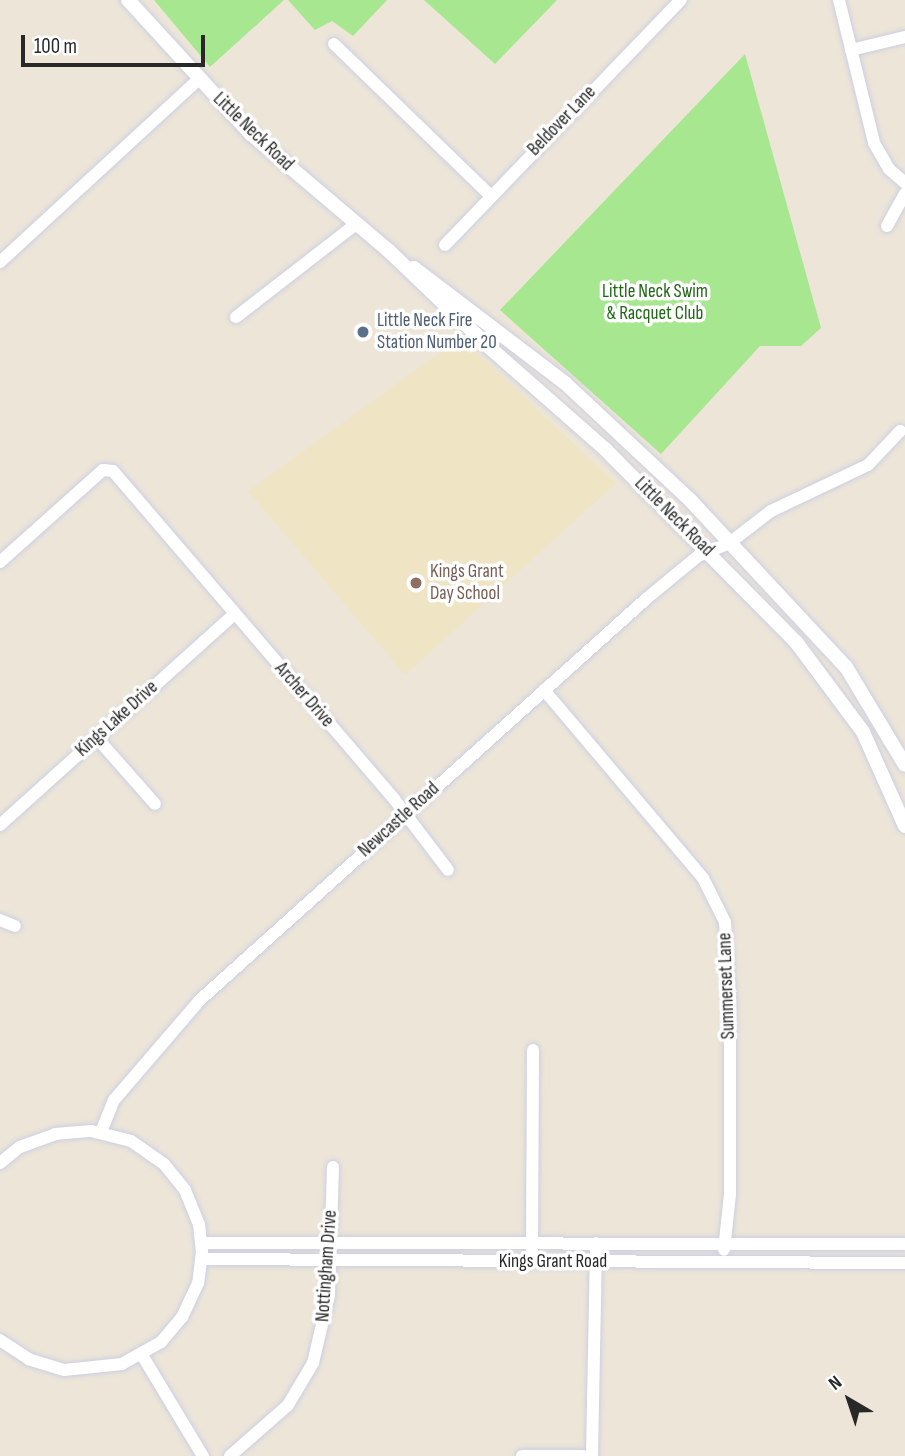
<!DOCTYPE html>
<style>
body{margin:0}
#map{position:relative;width:905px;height:1456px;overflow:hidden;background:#ece5d8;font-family:"Sofia Sans Condensed",sans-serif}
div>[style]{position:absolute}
.education>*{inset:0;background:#efe5c5}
.green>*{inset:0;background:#a7e790}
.roads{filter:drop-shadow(0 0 2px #cdcfe2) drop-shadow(0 0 2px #cdcfe2)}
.minor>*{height:12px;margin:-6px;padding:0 6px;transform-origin:6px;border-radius:6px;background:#fff}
.tertiary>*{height:14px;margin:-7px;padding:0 7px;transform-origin:7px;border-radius:7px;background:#fff}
.dots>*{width:19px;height:19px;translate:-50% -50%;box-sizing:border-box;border:4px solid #fff;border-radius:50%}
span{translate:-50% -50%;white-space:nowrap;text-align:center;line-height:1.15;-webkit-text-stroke:7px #fff;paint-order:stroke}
.street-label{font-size:19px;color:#282828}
.park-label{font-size:19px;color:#1f6814}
.service-label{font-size:19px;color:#4e5e75}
.left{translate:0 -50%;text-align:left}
.education-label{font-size:19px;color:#785e54}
.north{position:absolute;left:814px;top:1365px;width:70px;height:70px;-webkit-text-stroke:5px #fff;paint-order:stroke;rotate:321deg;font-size:19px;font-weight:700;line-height:28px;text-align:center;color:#282828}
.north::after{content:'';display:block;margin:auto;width:24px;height:32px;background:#282828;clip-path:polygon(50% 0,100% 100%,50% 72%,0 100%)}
.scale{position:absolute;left:21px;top:35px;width:184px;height:32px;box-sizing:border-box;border:4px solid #282828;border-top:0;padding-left:9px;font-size:21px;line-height:24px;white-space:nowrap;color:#282828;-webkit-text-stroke:5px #fff;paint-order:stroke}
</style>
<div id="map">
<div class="education">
<div style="clip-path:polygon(460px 338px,616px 483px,405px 675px,248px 491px)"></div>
</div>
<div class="green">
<div style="clip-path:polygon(154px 0,284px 0,210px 67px)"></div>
<div style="clip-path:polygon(288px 0,387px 0,353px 36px,332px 21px,315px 30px)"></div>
<div style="clip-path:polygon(424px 0,557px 0,495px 64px)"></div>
<div style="clip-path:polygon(745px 54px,821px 328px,801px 346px,760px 346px,661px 454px,500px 310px)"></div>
</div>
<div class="roads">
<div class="minor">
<div style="left:839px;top:0;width:147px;rotate:76.2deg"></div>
<div style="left:874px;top:143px;width:30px;rotate:60deg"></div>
<div style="left:889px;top:169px;width:21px;rotate:41deg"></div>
<div style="left:334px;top:44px;width:219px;rotate:44.1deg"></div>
<div style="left:851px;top:50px;width:56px;rotate:-13.5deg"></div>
<div style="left:887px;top:226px;width:37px;rotate:-61deg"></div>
<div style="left:445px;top:245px;width:340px;rotate:-46.1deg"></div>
<div style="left:0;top:262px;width:270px;rotate:-42.6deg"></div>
<div style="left:236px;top:317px;width:152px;rotate:-37.8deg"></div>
<div style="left:0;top:562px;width:138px;rotate:-41.8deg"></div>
<div style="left:103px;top:470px;width:10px;rotate:6deg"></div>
<div style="left:113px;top:471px;width:432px;rotate:49.4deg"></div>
<div style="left:394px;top:799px;width:89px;rotate:52.7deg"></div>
<div style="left:544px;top:690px;width:246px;rotate:49.8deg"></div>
<div style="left:703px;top:878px;width:49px;rotate:63.4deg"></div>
<div style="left:725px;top:922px;width:76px;rotate:86.2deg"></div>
<div style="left:730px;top:998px;width:196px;rotate:90deg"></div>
<div style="left:730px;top:1194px;width:56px;rotate:96.1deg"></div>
<div style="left:96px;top:737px;width:89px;rotate:48.6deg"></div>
<div style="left:0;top:825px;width:315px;rotate:-42deg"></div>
<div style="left:0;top:920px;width:16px;rotate:22deg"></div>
<div style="left:101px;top:1132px;width:35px;rotate:-68deg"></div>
<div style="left:114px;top:1100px;width:133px;rotate:-49.3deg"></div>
<div style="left:201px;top:999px;width:598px;rotate:-41.95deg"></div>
<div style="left:646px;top:599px;width:67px;rotate:-39.6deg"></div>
<div style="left:698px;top:556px;width:32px;rotate:-22deg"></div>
<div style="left:728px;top:544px;width:54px;rotate:-37.5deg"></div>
<div style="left:771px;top:511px;width:107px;rotate:-25.4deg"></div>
<div style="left:868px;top:465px;width:47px;rotate:-46.7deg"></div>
<div style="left:0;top:1163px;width:26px;rotate:-39deg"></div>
<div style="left:20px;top:1147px;width:37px;rotate:-20deg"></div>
<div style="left:55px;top:1134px;width:36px;rotate:-5deg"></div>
<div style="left:91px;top:1131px;width:41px;rotate:14deg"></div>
<div style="left:131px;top:1141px;width:40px;rotate:34.9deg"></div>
<div style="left:164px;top:1164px;width:33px;rotate:51deg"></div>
<div style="left:185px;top:1190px;width:37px;rotate:68deg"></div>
<div style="left:199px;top:1224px;width:28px;rotate:84deg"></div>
<div style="left:202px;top:1252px;width:31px;rotate:97deg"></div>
<div style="left:198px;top:1283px;width:38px;rotate:115deg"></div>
<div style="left:182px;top:1317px;width:33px;rotate:130deg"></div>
<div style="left:161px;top:1342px;width:45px;rotate:150.6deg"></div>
<div style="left:122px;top:1364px;width:58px;rotate:174.1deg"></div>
<div style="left:64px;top:1370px;width:37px;rotate:-163deg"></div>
<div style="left:29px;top:1359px;width:35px;rotate:-147deg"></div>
<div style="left:202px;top:1243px;width:703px;rotate:0.08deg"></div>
<div style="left:532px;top:1251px;width:201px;rotate:-89.7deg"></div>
<div style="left:201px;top:1259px;width:704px;rotate:0.33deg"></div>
<div style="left:142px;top:1355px;width:118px;rotate:58.9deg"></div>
<div style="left:230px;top:1456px;width:77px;rotate:-41.3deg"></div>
<div style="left:288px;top:1405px;width:49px;rotate:-59.2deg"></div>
<div style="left:313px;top:1363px;width:70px;rotate:-76.8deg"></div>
<div style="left:329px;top:1295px;width:128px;rotate:-88.2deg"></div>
<div style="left:522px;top:1456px;width:61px"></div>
<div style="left:592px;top:1456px;width:213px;rotate:-88.9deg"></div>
</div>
<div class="tertiary">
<div style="left:128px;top:0;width:182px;rotate:47.5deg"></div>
<div style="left:251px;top:134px;width:181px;rotate:40.3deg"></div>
<div style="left:389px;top:251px;width:139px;rotate:43.8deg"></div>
<div style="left:489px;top:347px;width:154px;rotate:41.3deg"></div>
<div style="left:605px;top:449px;width:272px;rotate:45.3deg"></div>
<div style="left:796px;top:642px;width:112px;rotate:53.3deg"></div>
<div style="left:863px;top:732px;width:103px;rotate:65.9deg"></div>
<div style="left:414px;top:268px;width:190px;rotate:37.3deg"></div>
<div style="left:565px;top:383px;width:173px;rotate:43.1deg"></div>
<div style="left:691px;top:501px;width:227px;rotate:47deg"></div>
<div style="left:846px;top:667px;width:114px;rotate:59deg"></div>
</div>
</div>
<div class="dots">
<div style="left:363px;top:332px;background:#5c6f8a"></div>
<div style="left:416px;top:583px;background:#8d6e63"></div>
</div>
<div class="street-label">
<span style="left:562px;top:121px;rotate:-46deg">Beldover Lane</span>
<span style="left:253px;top:132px;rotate:44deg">Little Neck Road</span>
<span style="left:674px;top:517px;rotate:45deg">Little Neck Road</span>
<span style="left:304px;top:695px;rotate:49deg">Archer Drive</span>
<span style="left:117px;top:719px;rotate:-42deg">Kings Lake Drive</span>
<span style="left:399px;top:820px;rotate:-42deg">Newcastle Road</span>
<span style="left:727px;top:986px;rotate:-92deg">Summerset Lane</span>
<span style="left:553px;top:1262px">Kings Grant Road</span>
<span style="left:327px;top:1266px;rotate:-86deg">Nottingham Drive</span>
</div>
<div class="park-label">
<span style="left:655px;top:303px">Little Neck Swim<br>&amp; Racquet Club</span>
</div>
<div class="service-label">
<span class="left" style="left:377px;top:332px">Little Neck Fire<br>Station Number 20</span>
</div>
<div class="education-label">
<span class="left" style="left:430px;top:583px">Kings Grant<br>Day School</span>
</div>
<div class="north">N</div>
<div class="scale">100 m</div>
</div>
